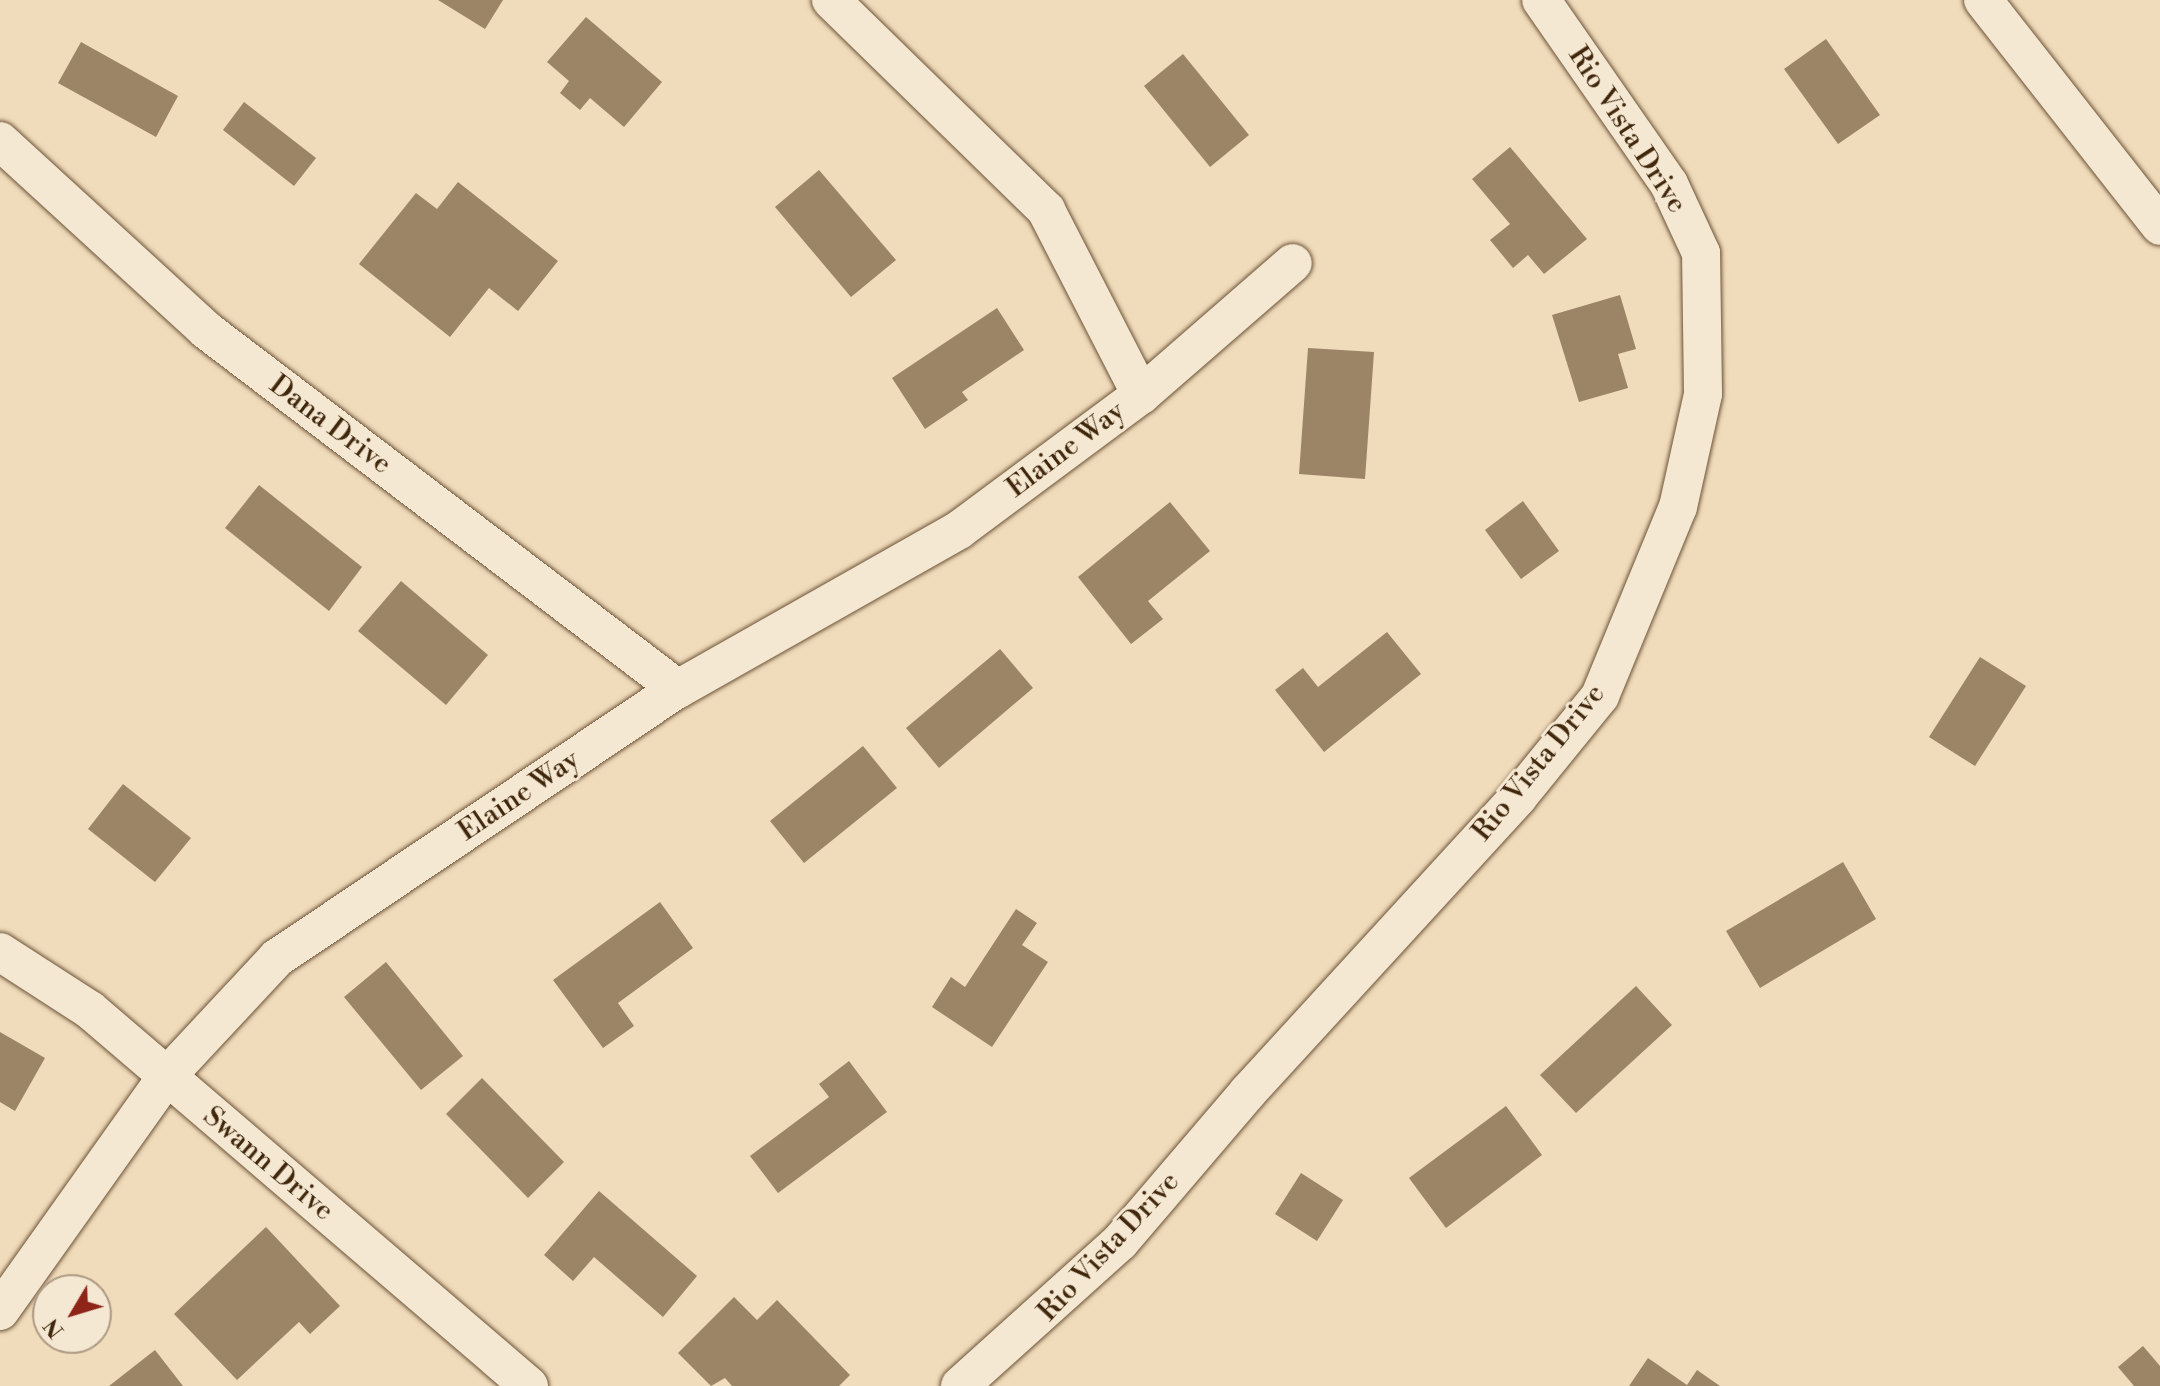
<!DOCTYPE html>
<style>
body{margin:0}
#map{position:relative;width:2160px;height:1386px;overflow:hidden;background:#f0dbbb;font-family:"Libre Bodoni",serif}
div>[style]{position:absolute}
.building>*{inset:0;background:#9c8467}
.roads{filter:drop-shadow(0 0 2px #6c5337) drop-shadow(0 0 2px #6c5337)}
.street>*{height:38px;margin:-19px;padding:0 19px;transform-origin:19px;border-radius:19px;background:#f5e8d3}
span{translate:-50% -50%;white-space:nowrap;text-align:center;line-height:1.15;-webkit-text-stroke:6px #f5e8d3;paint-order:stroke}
.street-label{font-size:28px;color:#40260b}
.north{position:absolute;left:32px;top:1274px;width:80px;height:80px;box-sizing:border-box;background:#f5e8d3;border:2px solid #ad9a83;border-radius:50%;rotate:232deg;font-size:22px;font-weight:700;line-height:32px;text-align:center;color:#40260b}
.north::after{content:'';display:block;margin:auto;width:28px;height:36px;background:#8f2418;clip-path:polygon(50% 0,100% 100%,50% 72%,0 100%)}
</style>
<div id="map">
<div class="building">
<div style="clip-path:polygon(438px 0,503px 0,485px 29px)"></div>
<div style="clip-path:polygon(586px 17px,662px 82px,624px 127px,590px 98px,580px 110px,560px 93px,569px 81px,547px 62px)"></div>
<div style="clip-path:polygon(1826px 39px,1880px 115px,1838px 144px,1784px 69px)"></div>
<div style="clip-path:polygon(81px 42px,178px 96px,156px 137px,58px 83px)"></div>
<div style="clip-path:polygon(1183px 54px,1249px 135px,1210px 167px,1144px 86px)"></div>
<div style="clip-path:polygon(244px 102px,316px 158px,294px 186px,223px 130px)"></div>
<div style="clip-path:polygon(1510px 147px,1587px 239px,1544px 274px,1528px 255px,1513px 268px,1490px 240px,1510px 224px,1472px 179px)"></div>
<div style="clip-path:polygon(819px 170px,896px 260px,851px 297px,775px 207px)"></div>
<div style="clip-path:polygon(458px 182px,558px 261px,518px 311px,489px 288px,450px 337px,359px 264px,416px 193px,437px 209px)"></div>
<div style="clip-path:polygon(1620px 295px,1636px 349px,1618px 354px,1628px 388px,1579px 402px,1552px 315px)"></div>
<div style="clip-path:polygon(997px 308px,1024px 350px,962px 392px,968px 400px,925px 429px,892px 378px)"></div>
<div style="clip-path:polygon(1308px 348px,1374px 352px,1365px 479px,1299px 474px)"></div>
<div style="clip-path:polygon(259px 485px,362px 567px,329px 611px,225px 528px)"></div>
<div style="clip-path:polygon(1523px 501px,1559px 551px,1521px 579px,1485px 530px)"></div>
<div style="clip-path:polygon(1170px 502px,1210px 551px,1148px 601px,1163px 619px,1131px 644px,1078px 577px)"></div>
<div style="clip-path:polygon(401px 581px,488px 655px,446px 705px,358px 631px)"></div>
<div style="clip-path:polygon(1387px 632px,1421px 674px,1324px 752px,1275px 690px,1303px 668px,1318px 687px)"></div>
<div style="clip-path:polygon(1000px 649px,1033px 688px,939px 768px,906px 728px)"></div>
<div style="clip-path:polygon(1980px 657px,2026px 686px,1975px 766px,1929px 737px)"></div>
<div style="clip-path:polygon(863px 746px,897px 788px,804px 863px,770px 821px)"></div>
<div style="clip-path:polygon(123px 784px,191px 838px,155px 882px,88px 829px)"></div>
<div style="clip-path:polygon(1843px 862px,1876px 919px,1760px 988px,1726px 931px)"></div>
<div style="clip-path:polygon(660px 902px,693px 948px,618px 1003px,634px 1026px,603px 1048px,553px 980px)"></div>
<div style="clip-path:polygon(1016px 909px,1037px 923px,1022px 945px,1048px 962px,992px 1047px,932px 1007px,951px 977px,965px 987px)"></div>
<div style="clip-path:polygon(386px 962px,463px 1056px,421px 1090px,344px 997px)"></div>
<div style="clip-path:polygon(1636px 986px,1672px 1025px,1576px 1113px,1540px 1075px)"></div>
<div style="clip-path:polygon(0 1032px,45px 1058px,15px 1111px,0 1102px)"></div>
<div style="clip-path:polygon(849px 1061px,887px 1112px,778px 1193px,750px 1156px,829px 1097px,819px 1084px)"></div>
<div style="clip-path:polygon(482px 1078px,564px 1162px,528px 1198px,446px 1114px)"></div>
<div style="clip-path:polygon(1506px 1106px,1542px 1155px,1446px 1228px,1409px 1178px)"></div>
<div style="clip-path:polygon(1301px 1173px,1343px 1200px,1317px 1241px,1275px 1214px)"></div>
<div style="clip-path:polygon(599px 1191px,697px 1276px,663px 1317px,594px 1257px,573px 1281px,544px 1255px)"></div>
<div style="clip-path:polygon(266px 1227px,340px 1306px,310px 1334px,299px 1322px,237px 1380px,174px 1314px)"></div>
<div style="clip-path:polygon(734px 1297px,757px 1320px,777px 1300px,850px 1375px,839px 1386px,732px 1386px,725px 1378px,711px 1386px,678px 1353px)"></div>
<div style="clip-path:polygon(2143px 1346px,2160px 1366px,2160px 1386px,2134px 1386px,2118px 1367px)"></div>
<div style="clip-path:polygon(155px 1350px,183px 1386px,109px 1386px)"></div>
<div style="clip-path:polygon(1648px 1358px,1687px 1385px,1697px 1370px,1720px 1386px,1629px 1386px)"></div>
</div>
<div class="roads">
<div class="street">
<div style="left:831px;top:0;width:301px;rotate:44.3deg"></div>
<div style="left:1046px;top:210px;width:208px;rotate:62.8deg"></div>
<div style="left:1983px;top:0;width:287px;rotate:51.9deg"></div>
<div style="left:0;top:141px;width:280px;rotate:42.5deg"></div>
<div style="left:206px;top:330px;width:593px;rotate:37.26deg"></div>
<div style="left:0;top:952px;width:107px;rotate:32.8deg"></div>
<div style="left:90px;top:1010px;width:578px;rotate:40.58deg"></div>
<div style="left:0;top:1311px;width:287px;rotate:-54.6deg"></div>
<div style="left:166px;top:1077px;width:163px;rotate:-47deg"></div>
<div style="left:277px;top:958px;width:483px;rotate:-33.9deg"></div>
<div style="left:678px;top:689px;width:323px;rotate:-29.5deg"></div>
<div style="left:959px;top:530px;width:227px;rotate:-36.6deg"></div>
<div style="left:1141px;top:395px;width:201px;rotate:-41deg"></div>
<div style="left:960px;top:1386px;width:215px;rotate:-42deg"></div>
<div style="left:1120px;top:1242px;width:197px;rotate:-49.5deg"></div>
<div style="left:1248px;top:1092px;width:400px;rotate:-47.5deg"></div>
<div style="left:1518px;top:797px;width:130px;rotate:-50.9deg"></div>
<div style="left:1600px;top:696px;width:204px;rotate:-67.6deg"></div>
<div style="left:1678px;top:507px;width:116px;rotate:-77.5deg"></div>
<div style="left:1703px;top:394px;width:141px;rotate:-90.8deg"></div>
<div style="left:1701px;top:253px;width:76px;rotate:-114.9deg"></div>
<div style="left:1669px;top:184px;width:224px;rotate:-124.8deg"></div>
</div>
</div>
<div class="street-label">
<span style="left:1627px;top:130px;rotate:57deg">Rio Vista Drive</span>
<span style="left:330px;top:425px;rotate:37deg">Dana Drive</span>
<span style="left:1066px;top:450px;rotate:-37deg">Elaine Way</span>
<span style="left:1539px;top:763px;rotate:-51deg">Rio Vista Drive</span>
<span style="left:519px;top:796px;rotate:-34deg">Elaine Way</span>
<span style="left:268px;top:1164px;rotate:40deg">Swann Drive</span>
<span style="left:1109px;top:1247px;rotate:-47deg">Rio Vista Drive</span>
</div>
<div class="north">N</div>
</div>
